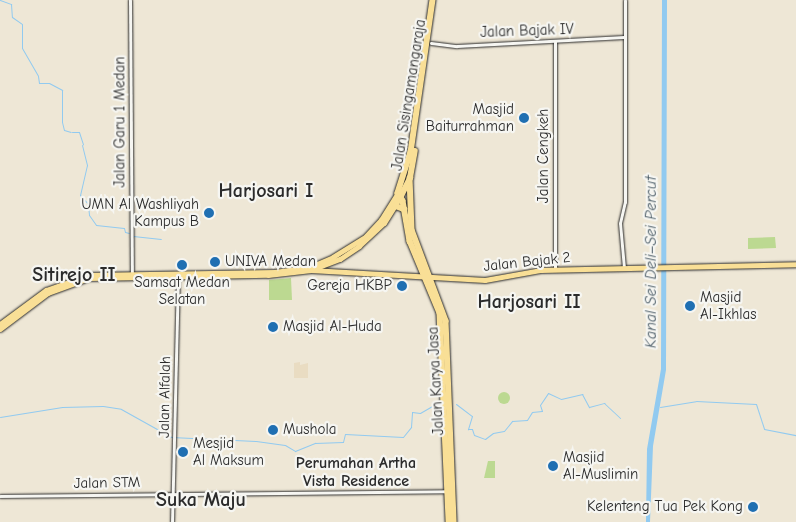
<!DOCTYPE html>
<meta charset="utf-8">
<style>
body{margin:0}
#map{position:relative;width:796px;height:522px;overflow:hidden;background:#eee7d6;font-family:"Comic Neue",sans-serif}
div>[style]{position:absolute}
.built>*{inset:0;background:#e9dcc2}
.green>*{inset:0;background:#bcd991}
.round{border-radius:50%}
.water>*{inset:0;background:#91caf0}
.stream>*{height:1px;margin:-0.5px;padding:0 0.5px;transform-origin:0.5px;border-radius:0.5px;background:#91caf0}
.roads{filter:drop-shadow(0 0 1px #2b2b2b) drop-shadow(0 0 1px #2b2b2b)}
.minor>*{height:3px;margin:-1.5px;padding:0 1.5px;transform-origin:1.5px;border-radius:1.5px;background:#f6f6f2}
.major>*{height:4.5px;margin:-2.25px;padding:0 2.25px;transform-origin:2.25px;border-radius:2.25px;background:#f9df96}
.highway>*{height:5.5px;margin:-2.75px;padding:0 2.75px;transform-origin:2.75px;border-radius:2.75px;background:#f9df96}
.dots>*{width:14px;height:14px;translate:-50% -50%;box-sizing:border-box;border:2px solid #f6f6f2;border-radius:50%}
span{translate:-50% -50%;white-space:nowrap;text-align:center;line-height:1.15;-webkit-text-stroke:4.5px #f6f6f2;paint-order:stroke}
.street-label{font-size:15px;color:#2b2b2b}
.poi-label{font-size:15px;color:#2b2b2b}
.right{translate:-100% -50%;text-align:right}
.left{translate:0 -50%;text-align:left}
.water-label{font-size:16px;color:#4a5b66;font-style:italic}
.neighbourhood-label{font-size:16px;color:#2b2b2b;font-weight:700}
.district-label{font-size:20px;color:#2b2b2b;font-weight:700}
</style>
<div id="map">
<div class="built">
<div style="clip-path:polygon(300px 362px,300px 365px,308px 363px,308px 378px,294px 378px,294px 363px)"></div>
</div>
<div class="green">
<div style="clip-path:polygon(775px 237px,776px 248px,748px 249px,748px 238px)"></div>
<div style="clip-path:polygon(291px 278px,292px 300px,269px 300px,269px 280px)"></div>
<div class="round" style="left:498px;top:392px;width:12px;height:12px"></div>
<div style="clip-path:polygon(488px 461px,495px 461px,495px 478px,484px 478px)"></div>
</div>
<div class="water">
<div style="clip-path:polygon(662px 0,667px 0,666px 370px,653px 446px,650px 522px,646px 522px,647px 449px,661px 369px)"></div>
</div>
<div class="stream">
<div style="left:0;top:0;width:12px;rotate:20deg"></div>
<div style="left:11px;top:4px;width:13px;rotate:86deg"></div>
<div style="left:12px;top:17px;width:12px;rotate:35deg"></div>
<div style="left:22px;top:24px;width:24px;rotate:90deg"></div>
<div style="left:22px;top:48px;width:32px;rotate:60deg"></div>
<div style="left:38px;top:76px;width:7px;rotate:82deg"></div>
<div style="left:39px;top:83px;width:10px"></div>
<div style="left:49px;top:83px;width:15px;rotate:28deg"></div>
<div style="left:62px;top:90px;width:32px;rotate:90deg"></div>
<div style="left:62px;top:122px;width:8px;rotate:76deg"></div>
<div style="left:64px;top:130px;width:7px;rotate:16deg"></div>
<div style="left:72px;top:132px;width:7px"></div>
<div style="left:79px;top:132px;width:13px;rotate:72deg"></div>
<div style="left:82px;top:145px;width:21px;rotate:76deg"></div>
<div style="left:87px;top:165px;width:31px;rotate:103deg"></div>
<div style="left:80px;top:195px;width:12px;rotate:48deg"></div>
<div style="left:88px;top:205px;width:10px;rotate:84deg"></div>
<div style="left:89px;top:215px;width:12px;rotate:55deg"></div>
<div style="left:96px;top:225px;width:28px;rotate:6deg"></div>
<div style="left:124px;top:228px;width:4px;rotate:76deg"></div>
<div style="left:125px;top:232px;width:4px;rotate:14deg"></div>
<div style="left:133px;top:236px;width:28px;rotate:6deg"></div>
<div style="left:456px;top:404px;width:20px;rotate:37deg"></div>
<div style="left:472px;top:416px;width:14px;rotate:107deg"></div>
<div style="left:468px;top:429px;width:4px"></div>
<div style="left:472px;top:429px;width:6px;rotate:72deg"></div>
<div style="left:474px;top:435px;width:12px;rotate:20deg"></div>
<div style="left:485px;top:439px;width:10px;rotate:-37deg"></div>
<div style="left:493px;top:433px;width:11px;rotate:-10deg"></div>
<div style="left:504px;top:431px;width:13px;rotate:-51deg"></div>
<div style="left:512px;top:421px;width:15px;rotate:-4deg"></div>
<div style="left:527px;top:420px;width:9px;rotate:-58deg"></div>
<div style="left:532px;top:412px;width:10px;rotate:-6deg"></div>
<div style="left:542px;top:411px;width:6px;rotate:-108deg"></div>
<div style="left:540px;top:405px;width:14px;rotate:-56deg"></div>
<div style="left:548px;top:393px;width:14px;rotate:25deg"></div>
<div style="left:561px;top:399px;width:22px;rotate:-13deg"></div>
<div style="left:582px;top:394px;width:15px;rotate:62deg"></div>
<div style="left:589px;top:407px;width:16px;rotate:-15deg"></div>
<div style="left:604px;top:403px;width:22px;rotate:43deg"></div>
<div style="left:660px;top:407px;width:36px;rotate:-9deg"></div>
<div style="left:696px;top:401px;width:60px;rotate:2.9deg"></div>
<div style="left:756px;top:404px;width:26px;rotate:72deg"></div>
<div style="left:764px;top:429px;width:33px;rotate:11deg"></div>
<div style="left:0;top:417px;width:63px;rotate:-9.2deg"></div>
<div style="left:62px;top:407px;width:41px;rotate:-1.4deg"></div>
<div style="left:103px;top:406px;width:18px;rotate:9deg"></div>
<div style="left:121px;top:409px;width:57px;rotate:29.2deg"></div>
<div style="left:171px;top:437px;width:85px;rotate:2.7deg"></div>
<div style="left:256px;top:441px;width:29px;rotate:8deg"></div>
<div style="left:285px;top:445px;width:12px;rotate:31deg"></div>
<div style="left:295px;top:451px;width:22px;rotate:-22deg"></div>
<div style="left:315px;top:443px;width:28px;rotate:-2deg"></div>
<div style="left:343px;top:442px;width:8px;rotate:-76deg"></div>
<div style="left:345px;top:434px;width:58px;rotate:3deg"></div>
<div style="left:403px;top:437px;width:13px;rotate:-51deg"></div>
<div style="left:411px;top:427px;width:15px;rotate:-86deg"></div>
<div style="left:412px;top:412px;width:8px;rotate:7deg"></div>
<div style="left:420px;top:413px;width:24px;rotate:-30deg"></div>
</div>
<div class="roads">
<div class="minor">
<div style="left:130px;top:0;width:273px;rotate:89.6deg"></div>
<div style="left:431px;top:43px;width:26px;rotate:7deg"></div>
<div style="left:457px;top:46px;width:167px;rotate:-3.1deg"></div>
<div style="left:624px;top:268px;width:45px;rotate:-95.1deg"></div>
<div style="left:620px;top:223px;width:22px;rotate:-77deg"></div>
<div style="left:625px;top:202px;width:202px;rotate:-90deg"></div>
<div style="left:555px;top:269px;width:227px;rotate:-90deg"></div>
<div style="left:0;top:496px;width:447px;rotate:-0.6deg"></div>
<div style="left:172px;top:522px;width:247px;rotate:-88.6deg"></div>
</div>
<div class="major">
<div style="left:311px;top:270px;width:174px;rotate:3.3deg"></div>
<div style="left:485px;top:280px;width:57px;rotate:-10.1deg"></div>
<div style="left:541px;top:270px;width:255px;rotate:-1.3deg"></div>
<div style="left:0;top:324px;width:57px;rotate:-36.5deg"></div>
<div style="left:46px;top:290px;width:46px;rotate:-19.2deg"></div>
<div style="left:89px;top:275px;width:186px;rotate:-0.9deg"></div>
<div style="left:275px;top:272px;width:35px;rotate:-8deg"></div>
<div style="left:310px;top:267px;width:25px;rotate:-23deg"></div>
<div style="left:333px;top:257px;width:39px;rotate:-32deg"></div>
<div style="left:366px;top:236px;width:22px;rotate:-47deg"></div>
<div style="left:381px;top:220px;width:32px;rotate:-58deg"></div>
<div style="left:0;top:329px;width:60px;rotate:-36.9deg"></div>
<div style="left:48px;top:293px;width:44px;rotate:-20.1deg"></div>
<div style="left:89px;top:278px;width:179px;rotate:-1deg"></div>
<div style="left:268px;top:275px;width:43px;rotate:-6.6deg"></div>
<div style="left:311px;top:270px;width:31px;rotate:-21deg"></div>
<div style="left:340px;top:259px;width:23px;rotate:-34deg"></div>
<div style="left:359px;top:246px;width:34px;rotate:-43deg"></div>
<div style="left:384px;top:223px;width:32px;rotate:-58deg"></div>
</div>
<div class="highway">
<div style="left:433px;top:0;width:154px;rotate:98.2deg"></div>
<div style="left:411px;top:152px;width:43px;rotate:107.6deg"></div>
<div style="left:398px;top:193px;width:9px;rotate:58deg"></div>
<div style="left:403px;top:201px;width:41px;rotate:80.1deg"></div>
<div style="left:410px;top:241px;width:78px;rotate:67.4deg"></div>
<div style="left:440px;top:313px;width:209px;rotate:87.5deg"></div>
<div style="left:410px;top:178px;width:52px;rotate:87.8deg"></div>
<div style="left:412px;top:230px;width:97px;rotate:69.5deg"></div>
<div style="left:446px;top:321px;width:201px;rotate:87.7deg"></div>
<div style="left:401px;top:196px;width:20px;rotate:-63deg"></div>
<div style="left:410px;top:178px;width:27px;rotate:-80deg"></div>
<div style="left:396px;top:206px;width:9px;rotate:21deg"></div>
</div>
</div>
<div class="dots">
<div style="left:524px;top:118px;background:#1f6fb2"></div>
<div style="left:209px;top:213px;background:#1f6fb2"></div>
<div style="left:215px;top:262px;background:#1f6fb2"></div>
<div style="left:182px;top:265px;background:#1f6fb2"></div>
<div style="left:402px;top:286px;background:#1f6fb2"></div>
<div style="left:690px;top:306px;background:#1f6fb2"></div>
<div style="left:273px;top:327px;background:#1f6fb2"></div>
<div style="left:273px;top:430px;background:#1f6fb2"></div>
<div style="left:183px;top:452px;background:#1f6fb2"></div>
<div style="left:553px;top:466px;background:#1f6fb2"></div>
<div style="left:753px;top:507px;background:#1f6fb2"></div>
</div>
<div class="street-label">
<span style="left:527px;top:31px;rotate:-2deg">Jalan Bajak IV</span>
<span style="left:409px;top:95px;rotate:-81deg">Jalan Sisingamangaraja</span>
<span style="left:120px;top:122px;rotate:-90deg">Jalan Garu 1 Medan</span>
<span style="left:544px;top:156px;rotate:-90deg">Jalan Cengkeh</span>
<span style="left:527px;top:262px;rotate:-6deg">Jalan Bajak 2</span>
<span style="left:436px;top:381px;rotate:-93deg">Jalan Karya Jasa</span>
<span style="left:165px;top:397px;rotate:-89deg">Jalan Alfalah</span>
<span style="left:107px;top:483px;rotate:-1deg">Jalan STM</span>
</div>
<div class="poi-label">
<span class="right" style="left:514px;top:118px">Masjid<br>Baiturrahman</span>
<span class="right" style="left:199px;top:213px">UMN Al Washliyah<br>Kampus B</span>
<span class="left" style="left:225px;top:262px">UNIVA Medan</span>
<span style="left:182px;top:291px">Samsat Medan<br>Selatan</span>
<span class="right" style="left:392px;top:286px">Gereja HKBP</span>
<span class="left" style="left:700px;top:306px">Masjid<br>Al-Ikhlas</span>
<span class="left" style="left:283px;top:327px">Masjid Al-Huda</span>
<span class="left" style="left:283px;top:430px">Mushola</span>
<span class="left" style="left:193px;top:452px">Mesjid<br>Al Maksum</span>
<span class="left" style="left:563px;top:466px">Masjid<br>Al-Muslimin</span>
<span class="right" style="left:743px;top:507px">Kelenteng Tua Pek Kong</span>
</div>
<div class="water-label">
<span style="left:651px;top:262px;rotate:-90deg">Kanal Sei Deli–Sei Percut</span>
</div>
<div class="neighbourhood-label">
<span style="left:356px;top:472px">Perumahan Artha<br>Vista Residence</span>
</div>
<div class="district-label">
<span style="left:266px;top:190px">Harjosari I</span>
<span style="left:74px;top:274px">Sitirejo II</span>
<span style="left:529px;top:301px">Harjosari II</span>
<span style="left:201px;top:499px">Suka Maju</span>
</div>
</div>
